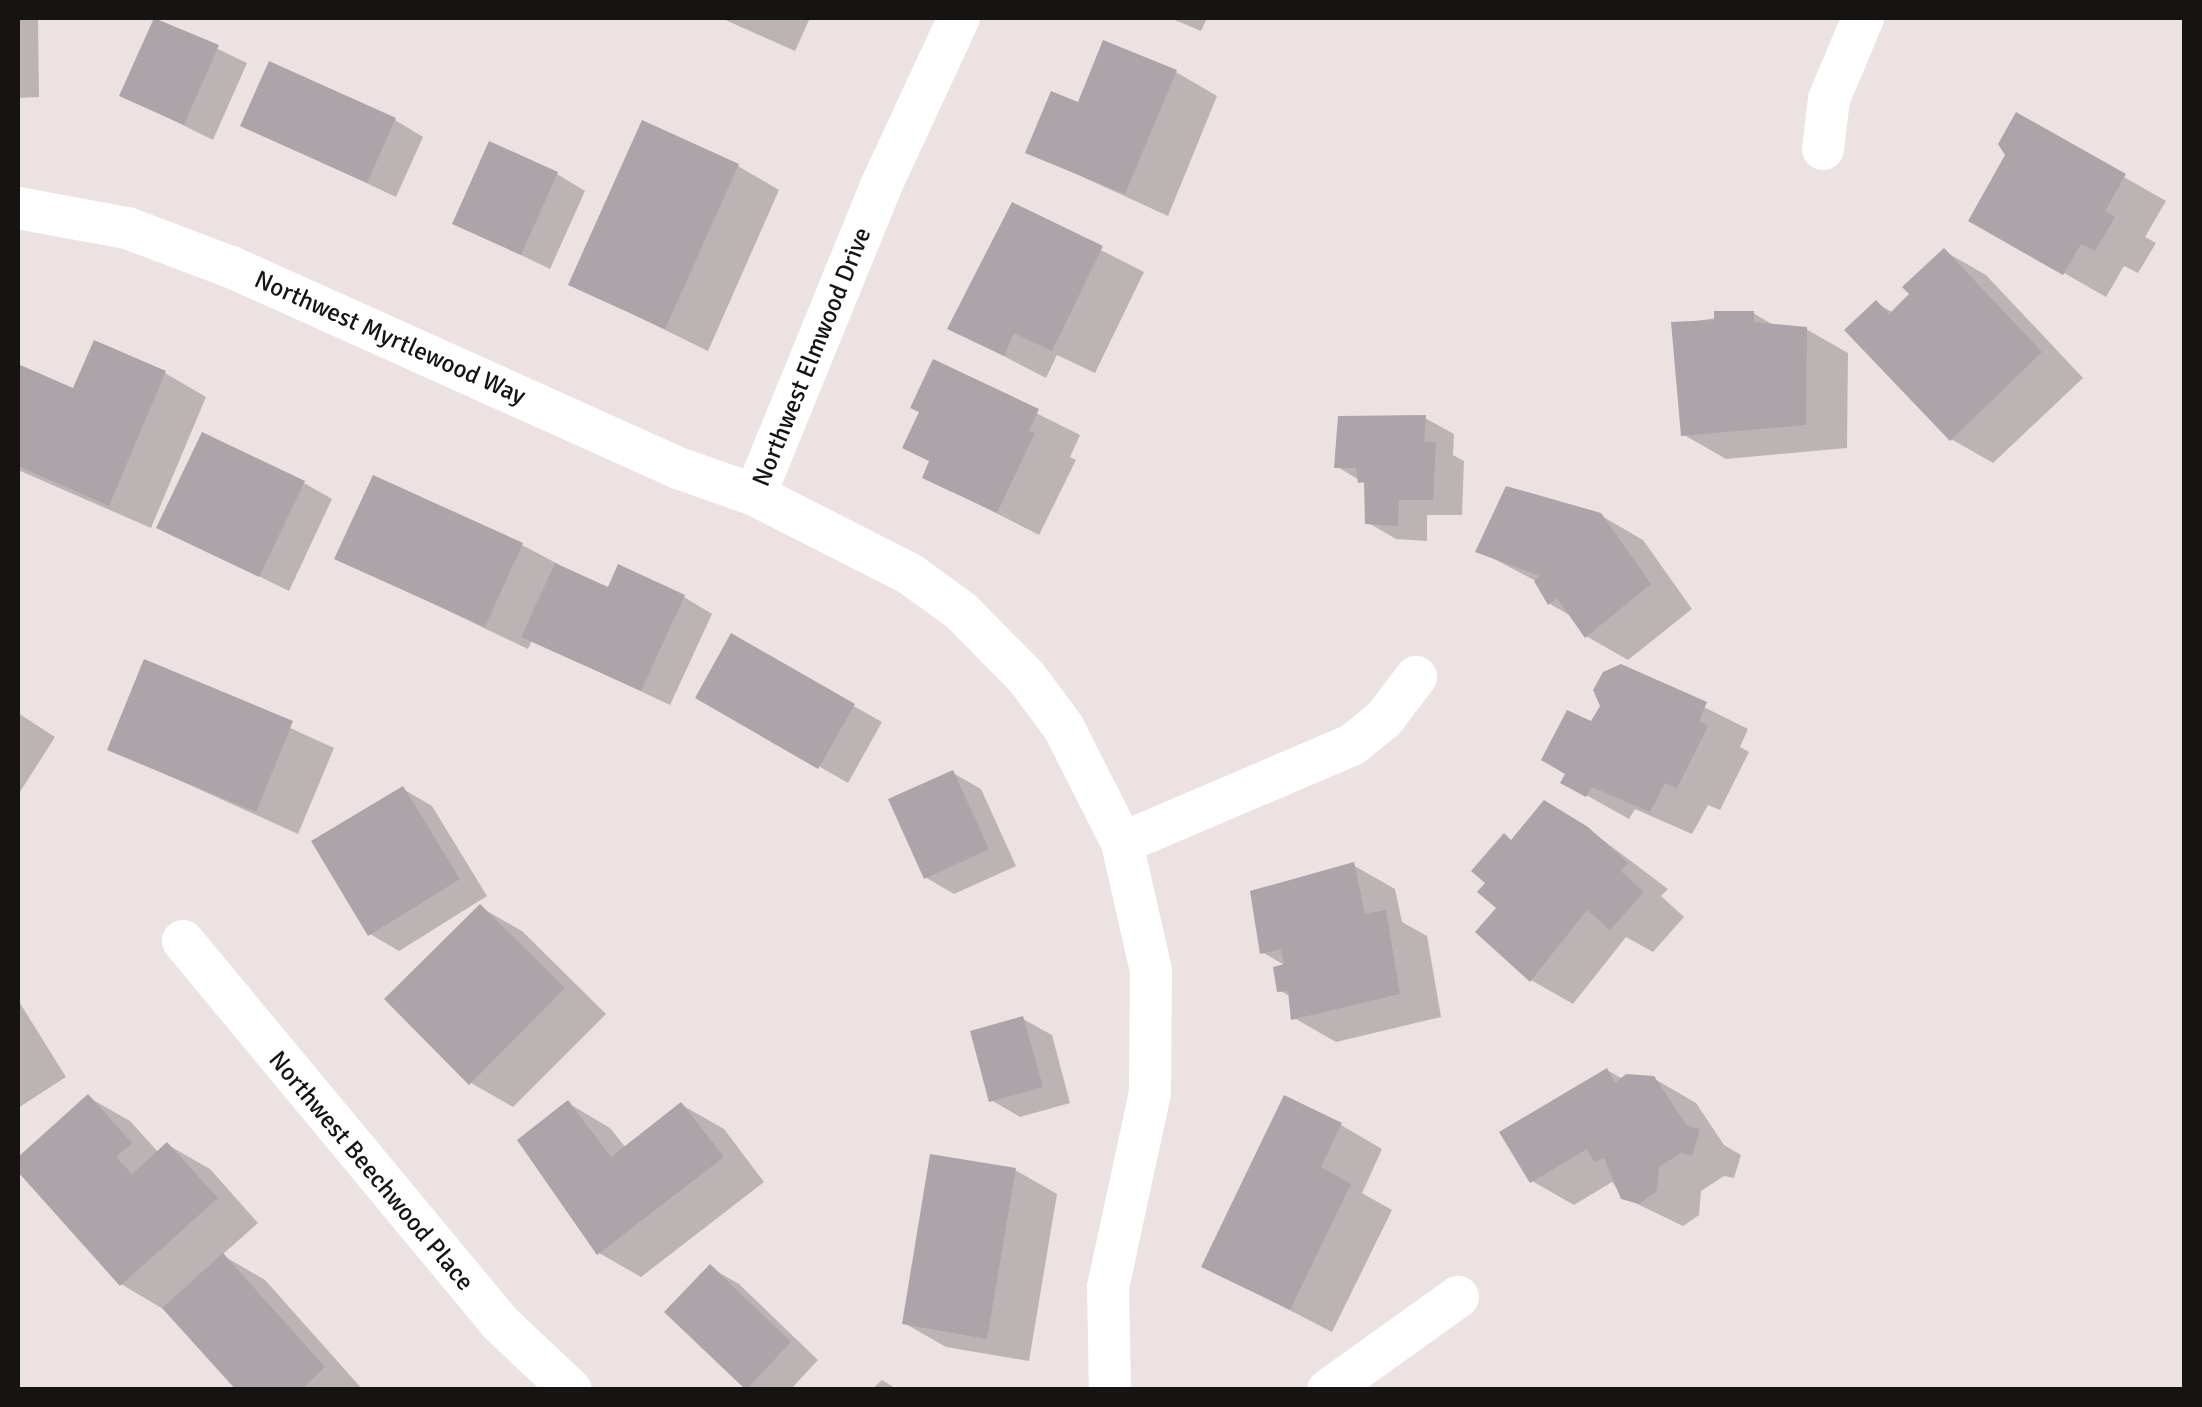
<!DOCTYPE html>
<style>
body{margin:0}
#map{position:relative;width:2202px;height:1407px;overflow:hidden;background:#ece2e2;font-family:Signika,sans-serif}
div>[style]{position:absolute}
.shadow>*{inset:0;background:#0003}
.building>*{inset:0;background:#aca4a8}
.minor>*{height:42px;margin:-21px;padding:0 21px;transform-origin:21px;border-radius:21px;background:#fff}
span{translate:-50% -50%;white-space:nowrap;text-align:center;line-height:1.15;-webkit-text-stroke:8px #fff;paint-order:stroke}
.street-label{font-size:25px;color:#161313}
.frame{position:absolute;inset:0;border:20px solid #161313;pointer-events:none}
</style>
<div id="map">
<div class="shadow">
<div style="clip-path:polygon(18px 18px,38px 18px,39px 97px,18px 98px)"></div>
<div style="clip-path:polygon(721px 18px,810px 18px,795px 51px)"></div>
<div style="clip-path:polygon(1170px 18px,1207px 18px,1201px 31px)"></div>
<div style="clip-path:polygon(156px 19px,247px 63px,213px 140px,122px 95px)"></div>
<div style="clip-path:polygon(1176px 72px,1217px 96px,1168px 216px,1028px 152px,1079px 105px)"></div>
<div style="clip-path:polygon(2017px 116px,2166px 201px,2145px 237px,2156px 243px,2138px 273px,2124px 266px,2106px 297px,1971px 220px,2008px 155px)"></div>
<div style="clip-path:polygon(395px 120px,423px 137px,396px 197px,243px 125px)"></div>
<div style="clip-path:polygon(738px 166px,779px 190px,708px 351px,571px 284px)"></div>
<div style="clip-path:polygon(557px 174px,585px 191px,550px 269px,455px 223px)"></div>
<div style="clip-path:polygon(1013px 205px,1144px 272px,1095px 373px,1057px 355px,1046px 378px,950px 328px)"></div>
<div style="clip-path:polygon(1944px 251px,1986px 275px,2083px 378px,1993px 463px,1951px 439px,1876px 303px,1894px 313px)"></div>
<div style="clip-path:polygon(1753px 313px,1777px 327px,1806px 329px,1848px 353px,1847px 448px,1726px 459px,1684px 435px,1674px 324px)"></div>
<div style="clip-path:polygon(934px 362px,1080px 435px,1070px 457px,1076px 460px,1039px 535px,925px 477px,932px 462px,922px 412px)"></div>
<div style="clip-path:polygon(18px 366px,74px 391px,165px 373px,206px 397px,151px 528px,18px 470px)"></div>
<div style="clip-path:polygon(1425px 418px,1454px 434px,1453px 455px,1464px 461px,1462px 515px,1427px 515px,1427px 541px,1396px 539px,1367px 522px,1367px 485px,1336px 466px)"></div>
<div style="clip-path:polygon(304px 483px,332px 499px,289px 591px,160px 527px)"></div>
<div style="clip-path:polygon(1600px 515px,1643px 540px,1692px 609px,1628px 660px,1586px 636px,1573px 617px,1550px 604px,1538px 582px,1479px 551px)"></div>
<div style="clip-path:polygon(522px 545px,609px 591px,684px 597px,712px 614px,670px 705px,532px 640px,528px 649px,338px 558px)"></div>
<div style="clip-path:polygon(732px 637px,882px 722px,848px 783px,698px 697px)"></div>
<div style="clip-path:polygon(146px 662px,334px 748px,298px 834px,110px 749px)"></div>
<div style="clip-path:polygon(1621px 666px,1748px 729px,1740px 747px,1749px 752px,1720px 810px,1708px 805px,1692px 834px,1635px 809px,1629px 819px,1563px 782px)"></div>
<div style="clip-path:polygon(18px 713px,55px 737px,18px 795px)"></div>
<div style="clip-path:polygon(953px 773px,981px 789px,1016px 866px,954px 894px,925px 877px)"></div>
<div style="clip-path:polygon(403px 789px,432px 806px,487px 896px,399px 951px,370px 934px)"></div>
<div style="clip-path:polygon(1587px 828px,1668px 889px,1661px 896px,1684px 917px,1653px 952px,1626px 937px,1573px 1004px,1531px 980px,1499px 907px,1513px 842px)"></div>
<div style="clip-path:polygon(1353px 865px,1395px 889px,1402px 922px,1427px 936px,1441px 1017px,1336px 1042px,1294px 1018px,1291px 997px,1279px 990px,1286px 966px,1262px 952px)"></div>
<div style="clip-path:polygon(480px 907px,522px 931px,606px 1014px,513px 1107px,471px 1083px)"></div>
<div style="clip-path:polygon(18px 1000px,66px 1077px,18px 1108px)"></div>
<div style="clip-path:polygon(1023px 1019px,1052px 1035px,1070px 1103px,1020px 1117px,991px 1100px)"></div>
<div style="clip-path:polygon(1607px 1070px,1623px 1079px,1653px 1078px,1696px 1103px,1724px 1145px,1741px 1155px,1734px 1178px,1724px 1176px,1701px 1191px,1699px 1215px,1683px 1226px,1623px 1197px,1612px 1182px,1574px 1205px,1532px 1181px)"></div>
<div style="clip-path:polygon(88px 1097px,130px 1121px,159px 1153px,168px 1145px,210px 1169px,258px 1223px,222px 1255px,265px 1280px,363px 1390px,239px 1390px,163px 1309px,121px 1284px,18px 1169px,18px 1161px)"></div>
<div style="clip-path:polygon(568px 1103px,610px 1128px,626px 1148px,682px 1105px,724px 1129px,764px 1182px,641px 1277px,599px 1253px)"></div>
<div style="clip-path:polygon(1341px 1125px,1382px 1149px,1362px 1193px,1392px 1210px,1332px 1332px,1204px 1266px)"></div>
<div style="clip-path:polygon(1015px 1170px,1057px 1194px,1029px 1361px,946px 1347px,904px 1323px)"></div>
<div style="clip-path:polygon(711px 1268px,739px 1284px,818px 1360px,790px 1390px,748px 1390px,668px 1312px)"></div>
<div style="clip-path:polygon(882px 1380px,898px 1390px,871px 1390px)"></div>
</div>
<div class="building">
<div style="clip-path:polygon(154px 18px,219px 45px,184px 125px,119px 96px)"></div>
<div style="clip-path:polygon(1103px 40px,1177px 70px,1125px 194px,1025px 153px,1051px 91px,1078px 102px)"></div>
<div style="clip-path:polygon(269px 61px,396px 118px,367px 183px,240px 126px)"></div>
<div style="clip-path:polygon(2016px 112px,2126px 174px,2105px 211px,2115px 217px,2095px 251px,2081px 244px,2063px 275px,1968px 221px,2005px 155px,1998px 144px)"></div>
<div style="clip-path:polygon(642px 120px,739px 164px,665px 329px,568px 285px)"></div>
<div style="clip-path:polygon(489px 141px,558px 172px,521px 255px,452px 224px)"></div>
<div style="clip-path:polygon(1012px 202px,1103px 246px,1052px 351px,1014px 333px,1004px 356px,947px 329px)"></div>
<div style="clip-path:polygon(1944px 248px,2042px 352px,1950px 441px,1844px 330px,1876px 300px,1889px 314px,1909px 294px,1902px 287px)"></div>
<div style="clip-path:polygon(1714px 311px,1754px 311px,1754px 322px,1807px 327px,1806px 425px,1681px 436px,1671px 322px,1714px 320px)"></div>
<div style="clip-path:polygon(94px 340px,166px 371px,109px 506px,18px 466px,18px 364px,73px 388px)"></div>
<div style="clip-path:polygon(933px 359px,1039px 409px,1029px 431px,1035px 433px,997px 513px,922px 478px,929px 461px,902px 448px,919px 412px,910px 408px)"></div>
<div style="clip-path:polygon(1426px 415px,1424px 442px,1436px 442px,1433px 500px,1399px 500px,1398px 526px,1365px 524px,1364px 482px,1358px 483px,1356px 468px,1334px 468px,1338px 416px)"></div>
<div style="clip-path:polygon(202px 432px,305px 481px,259px 577px,156px 528px)"></div>
<div style="clip-path:polygon(373px 475px,523px 543px,485px 627px,334px 559px)"></div>
<div style="clip-path:polygon(1506px 486px,1601px 513px,1651px 584px,1585px 638px,1557px 598px,1548px 605px,1534px 581px,1540px 576px,1475px 552px)"></div>
<div style="clip-path:polygon(555px 563px,608px 587px,618px 564px,685px 595px,641px 691px,521px 637px)"></div>
<div style="clip-path:polygon(731px 633px,855px 704px,818px 769px,695px 698px)"></div>
<div style="clip-path:polygon(144px 659px,293px 721px,256px 812px,107px 750px)"></div>
<div style="clip-path:polygon(1621px 664px,1707px 702px,1699px 721px,1708px 726px,1677px 788px,1665px 783px,1650px 812px,1592px 787px,1586px 797px,1560px 783px,1565px 774px,1541px 760px,1567px 710px,1591px 721px,1600px 706px,1593px 690px,1603px 672px)"></div>
<div style="clip-path:polygon(953px 770px,989px 849px,924px 879px,888px 799px)"></div>
<div style="clip-path:polygon(403px 786px,460px 879px,368px 936px,311px 841px)"></div>
<div style="clip-path:polygon(1544px 800px,1588px 827px,1628px 863px,1621px 871px,1644px 892px,1610px 930px,1587px 910px,1530px 982px,1475px 932px,1496px 908px,1477px 892px,1485px 883px,1471px 871px,1504px 833px,1511px 840px)"></div>
<div style="clip-path:polygon(1354px 862px,1365px 914px,1386px 910px,1400px 994px,1291px 1020px,1288px 991px,1277px 992px,1273px 967px,1284px 964px,1281px 949px,1260px 954px,1250px 891px)"></div>
<div style="clip-path:polygon(480px 904px,565px 988px,469px 1085px,384px 999px)"></div>
<div style="clip-path:polygon(1023px 1016px,1043px 1087px,989px 1102px,970px 1031px)"></div>
<div style="clip-path:polygon(1607px 1068px,1615px 1083px,1626px 1074px,1654px 1076px,1687px 1126px,1700px 1129px,1692px 1156px,1681px 1153px,1659px 1167px,1657px 1191px,1639px 1204px,1621px 1199px,1604px 1158px,1594px 1162px,1587px 1149px,1530px 1183px,1499px 1132px)"></div>
<div style="clip-path:polygon(88px 1094px,132px 1143px,116px 1157px,132px 1174px,167px 1142px,218px 1198px,120px 1286px,18px 1172px,18px 1157px)"></div>
<div style="clip-path:polygon(1284px 1095px,1342px 1123px,1321px 1167px,1351px 1184px,1290px 1310px,1201px 1267px)"></div>
<div style="clip-path:polygon(568px 1100px,611px 1157px,681px 1102px,724px 1157px,597px 1255px,517px 1140px)"></div>
<div style="clip-path:polygon(930px 1154px,1016px 1168px,987px 1339px,902px 1324px)"></div>
<div style="clip-path:polygon(223px 1253px,325px 1367px,301px 1390px,236px 1390px,162px 1308px)"></div>
<div style="clip-path:polygon(710px 1264px,791px 1342px,746px 1390px,664px 1312px)"></div>
</div>
<div class="minor">
<div style="left:1823px;top:149px;width:50px;rotate:-83.2deg"></div>
<div style="left:1829px;top:99px;width:88px;rotate:-67.2deg"></div>
<div style="left:18px;top:208px;width:111px;rotate:10.4deg"></div>
<div style="left:127px;top:228px;width:111px;rotate:20.6deg"></div>
<div style="left:231px;top:267px;width:493px;rotate:24.2deg"></div>
<div style="left:681px;top:469px;width:78px;rotate:19.4deg"></div>
<div style="left:755px;top:495px;width:174px;rotate:27deg"></div>
<div style="left:910px;top:574px;width:63px;rotate:36deg"></div>
<div style="left:961px;top:611px;width:94px;rotate:45.4deg"></div>
<div style="left:1027px;top:678px;width:62px;rotate:53.5deg"></div>
<div style="left:1064px;top:728px;width:129px;rotate:63.2deg"></div>
<div style="left:1122px;top:843px;width:131px;rotate:77.2deg"></div>
<div style="left:1151px;top:971px;width:122px;rotate:90.5deg"></div>
<div style="left:1150px;top:1093px;width:198px;rotate:102.2deg"></div>
<div style="left:1108px;top:1287px;width:103px;rotate:88.9deg"></div>
<div style="left:755px;top:495px;width:331px;rotate:-67.8deg"></div>
<div style="left:880px;top:188px;width:187px;rotate:-65.1deg"></div>
<div style="left:1122px;top:843px;width:250px;rotate:-23.1deg"></div>
<div style="left:1352px;top:745px;width:41px;rotate:-39.1deg"></div>
<div style="left:1384px;top:719px;width:53px;rotate:-52.7deg"></div>
<div style="left:183px;top:941px;width:495px;rotate:50.3deg"></div>
<div style="left:499px;top:1322px;width:99px;rotate:43.4deg"></div>
<div style="left:1328px;top:1390px;width:160px;rotate:-35.6deg"></div>
</div>
<div class="street-label">
<span style="left:390px;top:338px;rotate:24deg">Northwest Myrtlewood Way</span>
<span style="left:812px;top:357px;rotate:-68deg">Northwest Elmwood Drive</span>
<span style="left:371px;top:1171px;rotate:50deg">Northwest Beechwood Place</span>
</div>
<div class="frame"></div>
</div>
